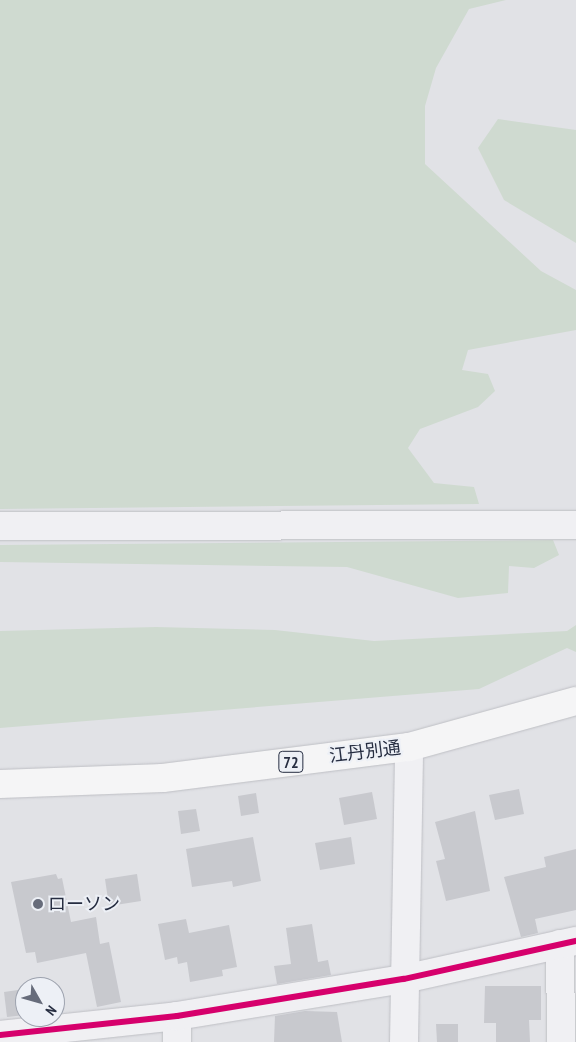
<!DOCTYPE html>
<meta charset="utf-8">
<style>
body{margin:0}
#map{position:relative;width:576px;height:1042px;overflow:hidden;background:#e1e2e6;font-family:"PT Sans Narrow","Noto Sans JP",sans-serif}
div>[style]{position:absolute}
.green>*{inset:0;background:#cfdad0}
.building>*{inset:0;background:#c8c9ce}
.roads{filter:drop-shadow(0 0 1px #bebfc4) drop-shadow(0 0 1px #bebfc4)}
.minor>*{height:28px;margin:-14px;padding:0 14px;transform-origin:14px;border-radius:14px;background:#f0f0f3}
.major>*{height:28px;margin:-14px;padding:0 14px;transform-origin:14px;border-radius:14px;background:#f5f5f6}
.cycleway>*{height:6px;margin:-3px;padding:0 3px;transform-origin:3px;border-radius:3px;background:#d6006c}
.dots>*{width:14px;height:14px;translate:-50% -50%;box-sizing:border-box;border:2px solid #edf0f6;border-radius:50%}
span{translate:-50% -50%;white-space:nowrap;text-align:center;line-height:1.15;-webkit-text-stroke:4px #edf0f6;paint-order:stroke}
.shield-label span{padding:1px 4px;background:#edf0f6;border:1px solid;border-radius:4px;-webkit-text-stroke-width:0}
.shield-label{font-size:16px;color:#262d41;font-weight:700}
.street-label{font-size:18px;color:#262d41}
.poi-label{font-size:18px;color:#262d41}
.left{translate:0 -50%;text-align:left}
.north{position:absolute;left:15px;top:977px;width:50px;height:50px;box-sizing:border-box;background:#edf0f6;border:1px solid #9da2ae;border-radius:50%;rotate:128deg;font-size:14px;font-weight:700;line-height:20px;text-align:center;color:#262d41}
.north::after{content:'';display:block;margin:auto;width:18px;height:22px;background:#676c7b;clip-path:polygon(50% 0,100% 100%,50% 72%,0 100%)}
</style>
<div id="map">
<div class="green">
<div style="clip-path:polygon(0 0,506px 0,469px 9px,436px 68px,425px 106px,425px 164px,541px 271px,576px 290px,576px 330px,468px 350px,462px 370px,488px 374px,495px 391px,478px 407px,420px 429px,408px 448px,434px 483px,474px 487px,479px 504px,0 509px)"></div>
<div style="clip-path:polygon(498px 119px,576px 130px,576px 243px,504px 200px,478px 148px)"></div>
<div style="clip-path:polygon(553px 540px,559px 555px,534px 568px,509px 566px,508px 593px,458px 598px,347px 567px,0 562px,0 545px)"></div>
<div style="clip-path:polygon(576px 625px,576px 652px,567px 648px,479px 689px,0 728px,0 631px,156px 627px,275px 630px,374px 641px,567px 631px)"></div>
</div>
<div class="building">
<div style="clip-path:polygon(519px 789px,524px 814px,495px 820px,489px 795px)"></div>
<div style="clip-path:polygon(372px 792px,377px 819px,344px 825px,339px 798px)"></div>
<div style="clip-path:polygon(256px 793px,259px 813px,241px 816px,238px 796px)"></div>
<div style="clip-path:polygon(196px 809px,200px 831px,181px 834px,178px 811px)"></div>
<div style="clip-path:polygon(475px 811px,490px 891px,446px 901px,436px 861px,445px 859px,435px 822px)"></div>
<div style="clip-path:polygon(253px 837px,261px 881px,233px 887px,232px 881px,192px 887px,186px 849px)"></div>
<div style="clip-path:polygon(351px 837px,355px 864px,320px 870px,315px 843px)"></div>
<div style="clip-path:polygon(576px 849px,576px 910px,535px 919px,538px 933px,521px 937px,504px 877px,546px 867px,544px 857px)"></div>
<div style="clip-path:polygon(56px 874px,58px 879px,62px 878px,71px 922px,96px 917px,100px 944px,109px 942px,121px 1002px,97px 1007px,86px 953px,37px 963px,35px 952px,26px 953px,11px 882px)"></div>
<div style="clip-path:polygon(137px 874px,141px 901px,109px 906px,105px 879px)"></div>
<div style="clip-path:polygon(186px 919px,189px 933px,229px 925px,237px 967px,222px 970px,223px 976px,190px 982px,187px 962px,178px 964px,177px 957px,165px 960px,158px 924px)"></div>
<div style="clip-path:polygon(312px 924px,318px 962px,328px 960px,331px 975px,277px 984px,274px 966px,291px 964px,286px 928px)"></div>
<div style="clip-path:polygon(485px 986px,541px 986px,541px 1020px,529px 1020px,530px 1042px,496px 1042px,496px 1023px,484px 1023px)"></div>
<div style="clip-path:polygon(25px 989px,25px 1015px,7px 1017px,4px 992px)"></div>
<div style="clip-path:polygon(305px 1011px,337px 1012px,342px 1042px,274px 1042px,275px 1016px)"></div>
<div style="clip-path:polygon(436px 1024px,458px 1024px,458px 1042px,437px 1042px)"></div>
</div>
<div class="roads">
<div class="minor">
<div style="left:0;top:526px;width:576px;rotate:-0.1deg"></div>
<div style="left:560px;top:944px;width:98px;rotate:89.4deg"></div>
<div style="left:177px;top:1016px;width:26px;rotate:90deg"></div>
<div style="left:0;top:1035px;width:178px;rotate:-6.1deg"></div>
<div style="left:177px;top:1016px;width:230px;rotate:-9.3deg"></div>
<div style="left:404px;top:979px;width:176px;rotate:-12.5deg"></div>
<div style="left:404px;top:1042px;width:295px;rotate:-89deg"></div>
</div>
<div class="major">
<div style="left:0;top:784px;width:163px;rotate:-2.1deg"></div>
<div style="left:163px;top:778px;width:248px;rotate:-7.2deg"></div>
<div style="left:409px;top:747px;width:173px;rotate:-15.4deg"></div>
</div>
</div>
<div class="cycleway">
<div style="left:0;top:1035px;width:178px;rotate:-6.1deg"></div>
<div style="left:177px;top:1016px;width:230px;rotate:-9.3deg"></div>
<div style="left:404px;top:979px;width:176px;rotate:-12.5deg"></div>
</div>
<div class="dots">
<div style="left:38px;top:904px;background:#676c7b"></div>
</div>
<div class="shield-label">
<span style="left:291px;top:762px">72</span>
</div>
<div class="street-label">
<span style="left:365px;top:752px;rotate:-7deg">江丹別通</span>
</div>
<div class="poi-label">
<span class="left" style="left:48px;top:904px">ローソン</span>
</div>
<div class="north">N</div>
</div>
